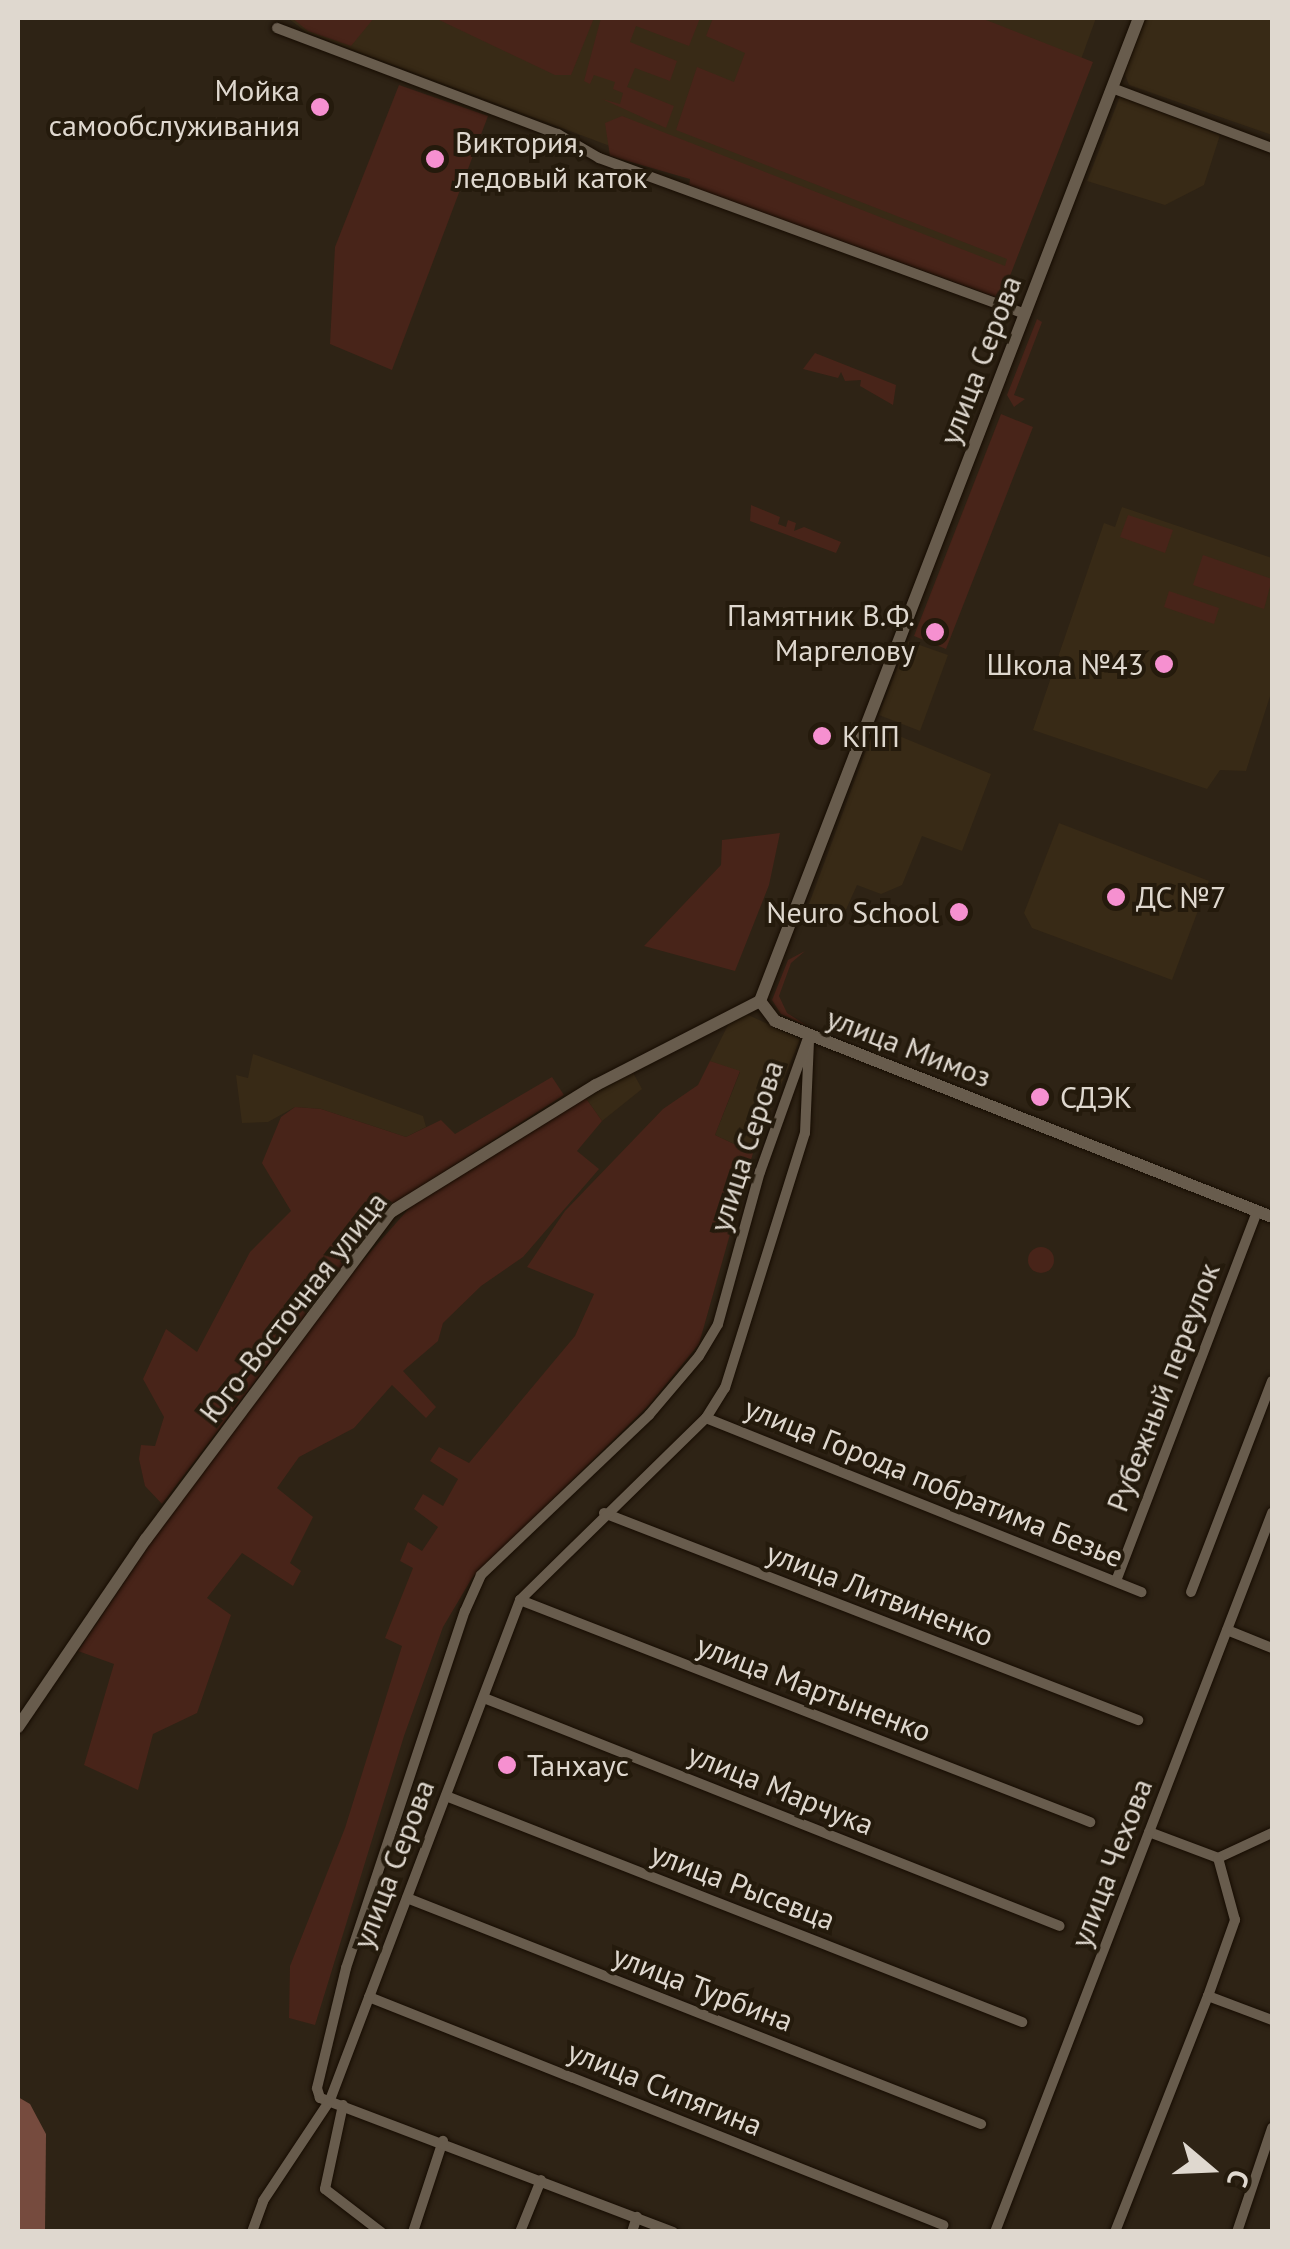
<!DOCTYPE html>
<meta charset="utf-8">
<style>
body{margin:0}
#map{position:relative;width:1290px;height:2249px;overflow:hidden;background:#2e2315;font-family:"PT Sans",sans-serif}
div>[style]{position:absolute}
.built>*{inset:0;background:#382a16}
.green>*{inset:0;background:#482419}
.round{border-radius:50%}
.forest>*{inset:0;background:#764b3e}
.roads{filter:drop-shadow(0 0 2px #160c02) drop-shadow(0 0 2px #160c02)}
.minor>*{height:10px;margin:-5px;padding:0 5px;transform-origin:5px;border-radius:5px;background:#685c4d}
.tertiary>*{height:12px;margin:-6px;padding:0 6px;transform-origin:6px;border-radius:6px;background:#685c4d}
.dots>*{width:28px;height:28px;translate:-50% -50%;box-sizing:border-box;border:5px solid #241a0c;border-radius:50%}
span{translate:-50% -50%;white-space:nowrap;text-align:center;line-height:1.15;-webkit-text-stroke:8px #241a0c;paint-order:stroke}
.poi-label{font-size:30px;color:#dfd8cf}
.right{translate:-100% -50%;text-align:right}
.left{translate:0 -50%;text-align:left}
.street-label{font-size:30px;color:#dfd8cf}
.frame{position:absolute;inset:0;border:20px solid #dfd8cf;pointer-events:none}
.north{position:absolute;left:1160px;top:2119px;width:100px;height:100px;-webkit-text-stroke:8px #241a0c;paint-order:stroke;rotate:109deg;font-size:28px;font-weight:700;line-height:40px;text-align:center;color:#dfd8cf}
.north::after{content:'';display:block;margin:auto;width:35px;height:45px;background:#dfd8cf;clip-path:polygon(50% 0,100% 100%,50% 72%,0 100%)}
</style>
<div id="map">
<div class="built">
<div style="clip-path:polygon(288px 18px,1096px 18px,997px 291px,306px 32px)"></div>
<div style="clip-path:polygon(1145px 18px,1272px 18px,1272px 135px,1129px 85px,1124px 72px)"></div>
<div style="clip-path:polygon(1120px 96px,1220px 135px,1204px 185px,1165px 205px,1087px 181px)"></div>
<div style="clip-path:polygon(1122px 507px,1272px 558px,1272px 690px,1246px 771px,1220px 770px,1207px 789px,1033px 730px,1104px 523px,1115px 527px)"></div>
<div style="clip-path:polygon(908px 641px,948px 655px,920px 731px,879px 715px)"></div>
<div style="clip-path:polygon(875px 726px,991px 774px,962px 851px,922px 836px,902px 885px,881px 894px,857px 885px,840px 923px,807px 909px)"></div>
<div style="clip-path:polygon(1059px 823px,1209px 881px,1172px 980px,1032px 928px,1024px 913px)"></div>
<div style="clip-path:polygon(744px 1013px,800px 1039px,753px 1153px,715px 1135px,740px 1072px,710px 1061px,733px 1015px)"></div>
<div style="clip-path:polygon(253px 1054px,423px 1116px,426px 1127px,406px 1137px,321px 1109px,295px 1107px,268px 1122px,242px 1123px,236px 1075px,248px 1078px)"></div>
<div style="clip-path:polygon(631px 1069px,642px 1089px,602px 1121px,585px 1097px)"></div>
</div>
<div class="green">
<div style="clip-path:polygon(292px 18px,374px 18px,351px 46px,308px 31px)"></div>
<div style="clip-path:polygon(435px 18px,594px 18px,571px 75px,555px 75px)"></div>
<div style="clip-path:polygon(601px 18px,700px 18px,689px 46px,636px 26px,630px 42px,677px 61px,670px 81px,635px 68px,627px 87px,674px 106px,666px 128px,602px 99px,620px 104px,623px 93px,613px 89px,615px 82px,594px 75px,590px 84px,584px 81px)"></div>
<div style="clip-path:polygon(713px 18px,981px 18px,1093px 62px,1001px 299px,689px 186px,690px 179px,610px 156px,605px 123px,622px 116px,1005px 266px,1007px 259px,676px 130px,697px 67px,734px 82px,745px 53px,706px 36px)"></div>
<div style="clip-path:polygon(399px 85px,488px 116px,392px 370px,330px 344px,335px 247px)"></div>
<div style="clip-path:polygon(1037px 319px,1042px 322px,1014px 395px,1025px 399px,1014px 407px,1007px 395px)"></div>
<div style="clip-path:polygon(815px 353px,896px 385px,893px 405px,860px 386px,861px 380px,845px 381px,841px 372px,838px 378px,803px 369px)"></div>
<div style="clip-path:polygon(1001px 414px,1033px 427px,946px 649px,914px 636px)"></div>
<div style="clip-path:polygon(751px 505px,780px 517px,778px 524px,786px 527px,788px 520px,796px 523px,794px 531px,804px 527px,841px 542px,836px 553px,750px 521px)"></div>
<div style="clip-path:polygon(1128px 515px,1173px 530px,1165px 553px,1120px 537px)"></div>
<div style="clip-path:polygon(1203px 555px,1272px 579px,1264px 609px,1193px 585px)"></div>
<div style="clip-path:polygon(1169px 591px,1219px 608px,1214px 624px,1164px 607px)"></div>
<div style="clip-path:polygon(780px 833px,769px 885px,735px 971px,644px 946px,721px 865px,722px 840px)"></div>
<div style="clip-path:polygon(805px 951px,791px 963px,779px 996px,787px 1013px,809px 1027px,781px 1014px,772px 1000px,788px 960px)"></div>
<div style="clip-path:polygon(710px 1061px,740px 1071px,715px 1135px,753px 1153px,699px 1344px,649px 1405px,472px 1578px,443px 1627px,404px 1736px,315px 2025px,289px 2018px,290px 1966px,345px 1828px,402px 1646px,385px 1638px,413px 1568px,400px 1561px,408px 1542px,422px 1551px,438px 1527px,414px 1509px,423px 1494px,443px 1506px,458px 1479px,430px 1461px,439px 1447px,469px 1463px,575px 1336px,594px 1294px,527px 1267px,565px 1211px,663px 1109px,698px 1085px)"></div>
<div style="clip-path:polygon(552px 1077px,564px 1095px,386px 1209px,162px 1504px,145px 1486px,139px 1459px,141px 1445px,155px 1446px,164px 1417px,143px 1379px,166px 1329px,197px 1352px,250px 1252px,291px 1211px,262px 1163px,281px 1117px,295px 1107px,321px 1109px,406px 1137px,441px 1120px,455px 1134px)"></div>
<div style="clip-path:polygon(585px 1097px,602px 1121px,577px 1151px,599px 1169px,523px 1257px,481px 1286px,443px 1323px,438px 1341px,403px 1371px,436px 1407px,426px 1418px,392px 1385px,354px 1428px,299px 1457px,277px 1488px,313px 1517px,290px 1563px,301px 1571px,293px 1586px,242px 1553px,207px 1598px,231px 1615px,197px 1713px,153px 1734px,138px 1790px,84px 1765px,114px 1664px,78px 1651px,153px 1539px,358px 1266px,412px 1205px)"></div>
<div class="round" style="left:1028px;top:1247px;width:26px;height:26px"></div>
</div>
<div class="forest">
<div style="clip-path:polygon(18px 2097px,30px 2104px,46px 2134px,45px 2231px,18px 2231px)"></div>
</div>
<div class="roads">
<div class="minor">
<div style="left:277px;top:28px;width:300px;rotate:20.7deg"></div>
<div style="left:558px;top:134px;width:48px;rotate:30.3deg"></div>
<div style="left:599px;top:158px;width:454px;rotate:20.1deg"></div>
<div style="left:1112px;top:88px;width:171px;rotate:20.6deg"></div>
<div style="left:706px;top:1418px;width:469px;rotate:21.8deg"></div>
<div style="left:604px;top:1513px;width:573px;rotate:21.19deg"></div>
<div style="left:1116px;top:1581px;width:396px;rotate:-69.1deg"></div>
<div style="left:1191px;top:1592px;width:226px;rotate:-69deg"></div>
<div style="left:520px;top:1600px;width:612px;rotate:21.28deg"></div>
<div style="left:1227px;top:1630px;width:48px;rotate:21.8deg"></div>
<div style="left:484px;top:1698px;width:619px;rotate:21.6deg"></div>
<div style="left:446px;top:1796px;width:619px;rotate:21.42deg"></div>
<div style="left:1149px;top:1832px;width:74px;rotate:20.6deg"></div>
<div style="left:1218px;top:1858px;width:60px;rotate:-24.8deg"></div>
<div style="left:407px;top:1898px;width:617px;rotate:21.49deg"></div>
<div style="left:1208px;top:1996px;width:81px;rotate:-70.4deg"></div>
<div style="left:1235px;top:1920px;width:64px;rotate:-105.3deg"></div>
<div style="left:369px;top:1997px;width:618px;rotate:21.66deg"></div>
<div style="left:330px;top:2100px;width:535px;rotate:-69.19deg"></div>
<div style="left:520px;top:1600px;width:260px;rotate:-44.4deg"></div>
<div style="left:706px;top:1418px;width:36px;rotate:-58deg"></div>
<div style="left:725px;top:1388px;width:267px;rotate:-72.6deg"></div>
<div style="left:805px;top:1133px;width:92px;rotate:-87.5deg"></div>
<div style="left:343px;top:2105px;width:86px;rotate:102.1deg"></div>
<div style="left:325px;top:2189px;width:71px;rotate:37.5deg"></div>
<div style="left:252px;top:2232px;width:33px;rotate:-70deg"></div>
<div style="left:263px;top:2201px;width:121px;rotate:-56.4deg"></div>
<div style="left:413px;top:2232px;width:96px;rotate:-71.8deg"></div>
<div style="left:520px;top:2232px;width:56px;rotate:-68deg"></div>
<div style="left:632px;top:2232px;width:16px;rotate:-72deg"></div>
<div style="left:673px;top:2232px;width:378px;rotate:-159.2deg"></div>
<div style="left:320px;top:2098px;width:10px;rotate:-107deg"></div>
<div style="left:317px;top:2088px;width:123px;rotate:-76.4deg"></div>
<div style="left:346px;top:1968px;width:376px;rotate:-71.6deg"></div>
<div style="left:465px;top:1611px;width:39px;rotate:-66deg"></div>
<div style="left:481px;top:1575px;width:232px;rotate:-43.6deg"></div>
<div style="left:649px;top:1415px;width:77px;rotate:-49.7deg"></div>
<div style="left:699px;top:1356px;width:37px;rotate:-59deg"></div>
<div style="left:718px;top:1324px;width:158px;rotate:-74.6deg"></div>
<div style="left:760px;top:1172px;width:145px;rotate:-70.3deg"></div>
<div style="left:995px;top:2232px;width:771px;rotate:-68.93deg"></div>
<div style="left:1115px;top:2232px;width:254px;rotate:-68.5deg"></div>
<div style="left:1208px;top:1996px;width:68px;rotate:20.6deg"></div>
<div style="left:1237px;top:2232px;width:110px;rotate:-71.4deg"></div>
</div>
<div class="tertiary">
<div style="left:760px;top:1001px;width:1054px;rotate:-68.92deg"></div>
<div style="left:760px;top:1001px;width:25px;rotate:53deg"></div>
<div style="left:775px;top:1021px;width:534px;rotate:21.52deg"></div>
<div style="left:18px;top:1727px;width:227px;rotate:-55.8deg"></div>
<div style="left:146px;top:1539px;width:409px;rotate:-53.2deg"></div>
<div style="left:391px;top:1212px;width:241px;rotate:-31.8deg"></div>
<div style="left:596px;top:1085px;width:184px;rotate:-27.1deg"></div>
</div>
</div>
<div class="dots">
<div style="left:320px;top:107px;background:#f690d0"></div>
<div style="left:435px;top:159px;background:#f690d0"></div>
<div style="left:935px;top:632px;background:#f690d0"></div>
<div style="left:1164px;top:664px;background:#f690d0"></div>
<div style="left:822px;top:736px;background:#f690d0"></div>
<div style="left:1116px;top:897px;background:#f690d0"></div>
<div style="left:959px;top:912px;background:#f690d0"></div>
<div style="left:1040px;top:1097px;background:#f690d0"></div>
<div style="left:507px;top:1765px;background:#f690d0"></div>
</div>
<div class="poi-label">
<span class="right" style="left:300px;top:107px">Мойка<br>самообслуживания</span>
<span class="left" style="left:455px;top:159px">Виктория,<br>ледовый каток</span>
<span class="right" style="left:915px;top:632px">Памятник В.Ф.<br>Маргелову</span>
<span class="right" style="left:1144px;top:664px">Школа №43</span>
<span class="left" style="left:842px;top:736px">КПП</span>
<span class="left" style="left:1136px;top:897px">ДС №7</span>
<span class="right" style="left:939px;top:912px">Neuro School</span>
<span class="left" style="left:1060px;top:1097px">СДЭК</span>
<span class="left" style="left:527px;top:1765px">Танхаус</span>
</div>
<div class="street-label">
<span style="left:980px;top:360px;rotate:-69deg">улица Серова</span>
<span style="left:909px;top:1047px;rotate:21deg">улица Мимоз</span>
<span style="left:746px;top:1146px;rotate:-72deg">улица Серова</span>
<span style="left:293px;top:1307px;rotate:-52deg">Юго-Восточная улица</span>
<span style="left:1163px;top:1387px;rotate:-69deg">Рубежный переулок</span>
<span style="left:934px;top:1482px;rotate:22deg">улица Города побратима Безье</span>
<span style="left:880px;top:1594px;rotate:21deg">улица Литвиненко</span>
<span style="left:814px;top:1688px;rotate:21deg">улица Мартыненко</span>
<span style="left:781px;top:1789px;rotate:22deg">улица Марчука</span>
<span style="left:1111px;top:1863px;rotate:-69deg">улица Чехова</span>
<span style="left:393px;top:1864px;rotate:-69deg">улица Серова</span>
<span style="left:743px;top:1886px;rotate:21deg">улица Рысевца</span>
<span style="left:703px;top:1988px;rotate:21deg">улица Турбина</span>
<span style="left:665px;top:2088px;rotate:22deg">улица Сипягина</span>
</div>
<div class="frame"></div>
<div class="north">С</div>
</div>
